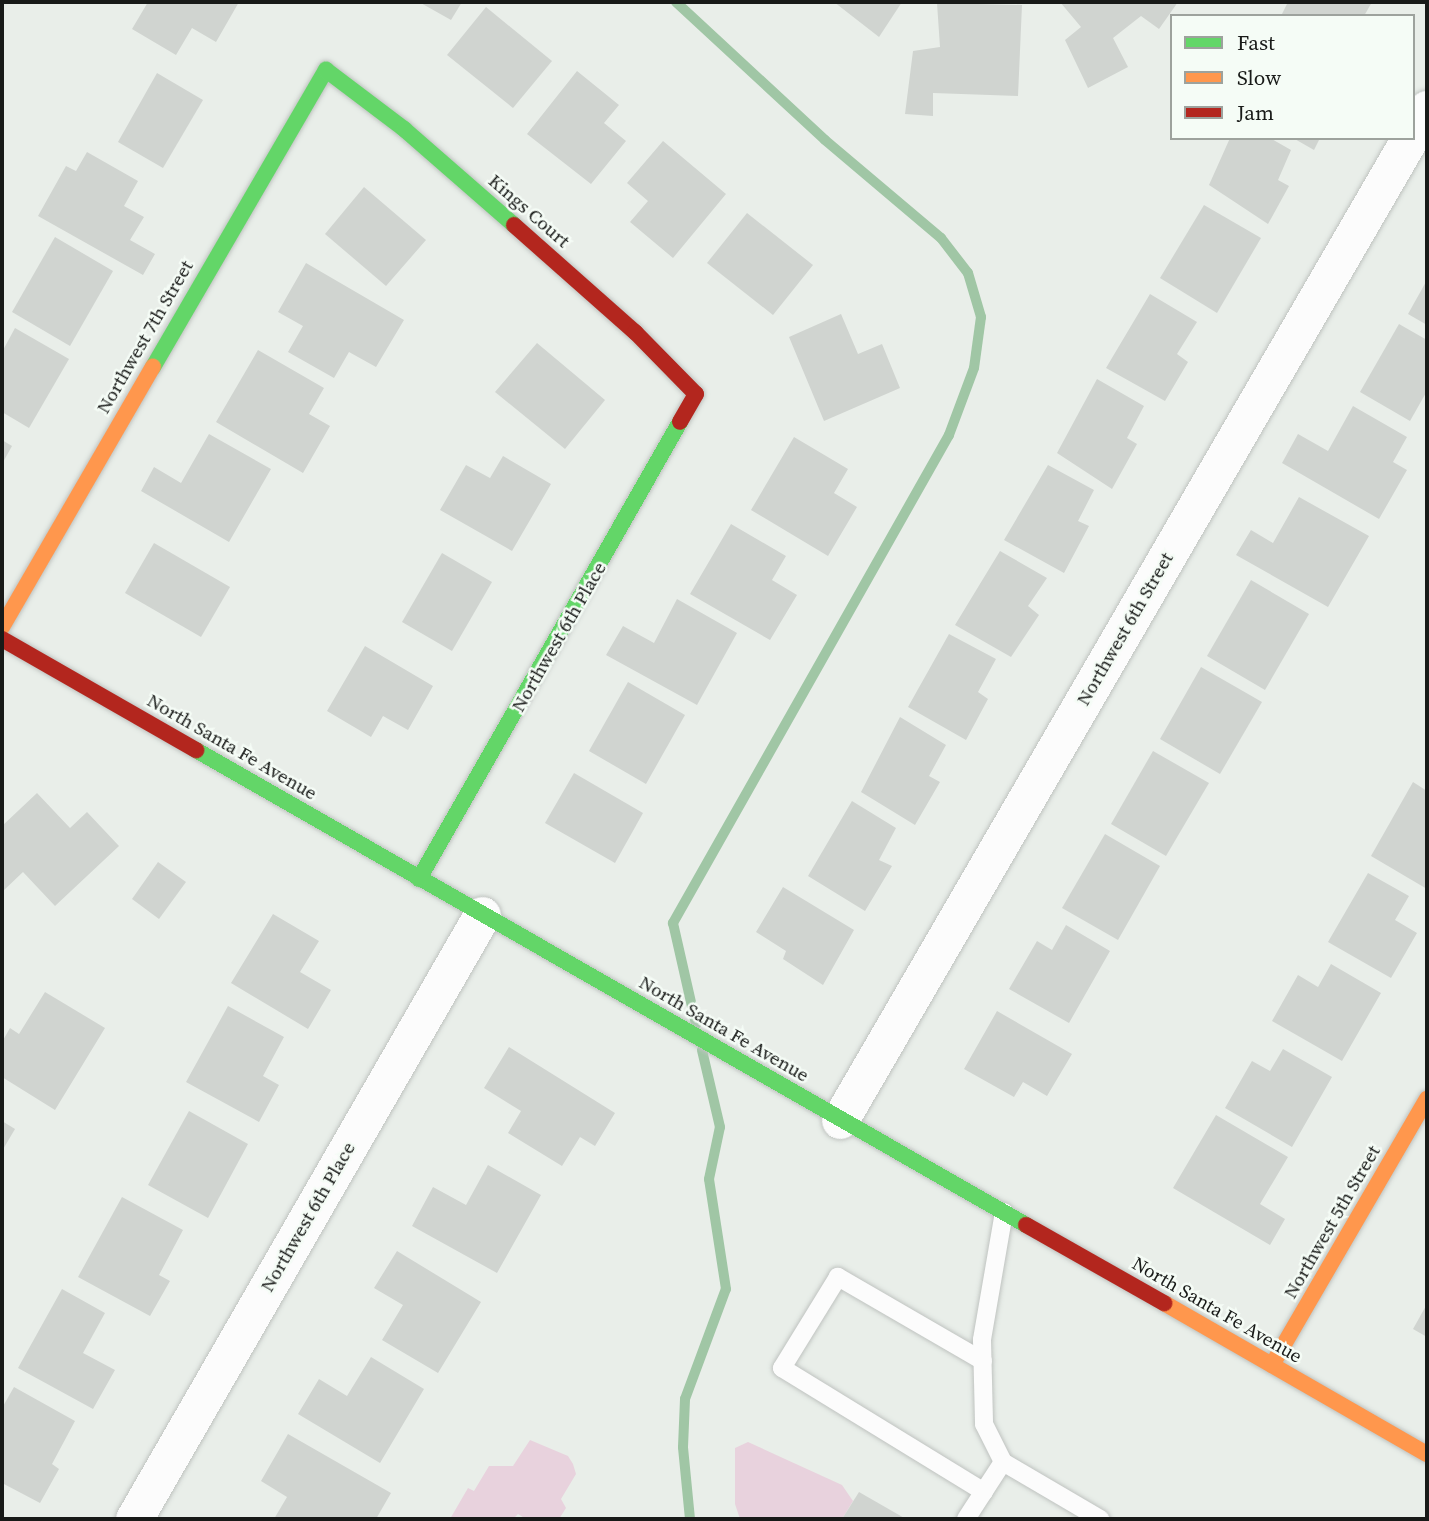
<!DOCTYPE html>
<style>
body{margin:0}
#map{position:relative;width:1429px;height:1521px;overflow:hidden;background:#e9eee9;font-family:"Source Serif 4",serif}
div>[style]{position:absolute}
.green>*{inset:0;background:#e8d2dd}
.stream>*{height:10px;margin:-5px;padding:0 5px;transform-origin:5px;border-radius:5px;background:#a0c6a5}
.building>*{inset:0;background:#d0d4d0}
.roads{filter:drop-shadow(0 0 2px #bfc3c0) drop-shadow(0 0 2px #bfc3c0)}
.lane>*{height:18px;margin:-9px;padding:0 9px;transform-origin:9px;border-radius:9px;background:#fcfcfc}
.street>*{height:37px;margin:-18.5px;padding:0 18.5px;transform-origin:18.5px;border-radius:18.5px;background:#fcfcfc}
.fast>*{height:16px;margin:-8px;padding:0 8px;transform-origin:8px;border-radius:8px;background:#63d668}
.slow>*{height:16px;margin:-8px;padding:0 8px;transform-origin:8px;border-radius:8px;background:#ff974d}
.jam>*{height:16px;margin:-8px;padding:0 8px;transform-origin:8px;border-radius:8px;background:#b3261e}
span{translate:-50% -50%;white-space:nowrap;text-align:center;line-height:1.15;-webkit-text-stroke:5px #f5fcf6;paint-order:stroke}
.street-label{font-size:19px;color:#181a18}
.frame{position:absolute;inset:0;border:4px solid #181a18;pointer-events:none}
.legend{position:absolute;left:1170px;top:14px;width:245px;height:126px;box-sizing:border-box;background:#f5fcf6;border:2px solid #9da29d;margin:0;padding:9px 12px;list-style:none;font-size:21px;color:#181a18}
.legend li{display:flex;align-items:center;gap:14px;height:35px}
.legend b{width:35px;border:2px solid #9da29d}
</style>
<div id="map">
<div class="green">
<div style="clip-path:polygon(530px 1440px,568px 1456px,573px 1464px,576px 1474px,561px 1499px,566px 1508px,559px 1519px,526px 1519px,518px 1514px,513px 1519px,450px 1519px,468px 1488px,474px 1491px,489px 1466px,513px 1466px)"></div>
<div style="clip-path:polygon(748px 1442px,842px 1485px,853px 1501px,842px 1519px,740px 1519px,735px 1504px,735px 1448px)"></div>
</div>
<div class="stream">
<div style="left:676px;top:2px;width:203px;rotate:42.8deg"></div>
<div style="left:825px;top:140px;width:152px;rotate:40.2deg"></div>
<div style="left:941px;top:238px;width:44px;rotate:52.4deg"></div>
<div style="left:968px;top:273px;width:46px;rotate:73.5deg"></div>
<div style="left:981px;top:317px;width:51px;rotate:97.8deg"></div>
<div style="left:974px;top:368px;width:72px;rotate:110.5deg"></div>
<div style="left:949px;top:435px;width:561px;rotate:119.49deg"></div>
<div style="left:673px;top:923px;width:104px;rotate:77.2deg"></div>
<div style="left:690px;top:1519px;width:72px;rotate:-95.6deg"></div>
<div style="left:683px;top:1447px;width:48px;rotate:-87.6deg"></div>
<div style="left:685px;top:1399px;width:117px;rotate:-69.6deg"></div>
<div style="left:726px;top:1289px;width:111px;rotate:-98.8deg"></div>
<div style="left:709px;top:1179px;width:53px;rotate:-78.1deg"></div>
<div style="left:720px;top:1127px;width:79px;rotate:-103.2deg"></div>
</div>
<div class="building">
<div style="clip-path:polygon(148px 2px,239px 2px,216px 42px,192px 28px,176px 55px,132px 29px)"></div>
<div style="clip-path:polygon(419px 2px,462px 2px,451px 20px)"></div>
<div style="clip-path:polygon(834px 2px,902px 2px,879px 37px)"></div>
<div style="clip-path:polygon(1060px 2px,1178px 2px,1159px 29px,1141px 16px,1113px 38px,1128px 67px,1088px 88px,1065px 40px,1081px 27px)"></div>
<div style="clip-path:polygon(1288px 2px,1372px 2px,1364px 16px,1281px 16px)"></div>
<div style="clip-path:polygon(937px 3px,1022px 5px,1018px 96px,933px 93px,933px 116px,905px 114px,913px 51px,940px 47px)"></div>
<div style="clip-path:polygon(486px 7px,552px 61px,513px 108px,447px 55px)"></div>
<div style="clip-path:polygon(577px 71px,619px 105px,604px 123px,626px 141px,591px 184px,527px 134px)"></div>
<div style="clip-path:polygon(157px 73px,203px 100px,163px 168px,118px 142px)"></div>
<div style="clip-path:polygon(1230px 138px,1270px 138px,1291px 150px,1278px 180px,1289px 186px,1268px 224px,1209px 185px)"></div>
<div style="clip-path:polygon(1293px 138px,1320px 138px,1314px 150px)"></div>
<div style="clip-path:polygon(663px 141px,726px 194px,673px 258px,630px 222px,648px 201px,627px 183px)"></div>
<div style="clip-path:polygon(87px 152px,138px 181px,124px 206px,144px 217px,130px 240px,155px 254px,143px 275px,38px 216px,66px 166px,76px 171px)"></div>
<div style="clip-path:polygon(364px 187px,426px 240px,386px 286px,325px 234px)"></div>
<div style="clip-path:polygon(1204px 205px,1261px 238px,1217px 313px,1160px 278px)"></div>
<div style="clip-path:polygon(747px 213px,813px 265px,773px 315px,707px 263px)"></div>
<div style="clip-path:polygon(55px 237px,113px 271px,70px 346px,12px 312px)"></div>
<div style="clip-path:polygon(306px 263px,404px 320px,376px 367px,349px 352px,334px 378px,288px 352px,303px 326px,278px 312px)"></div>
<div style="clip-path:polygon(1427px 280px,1427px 325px,1408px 314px)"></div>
<div style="clip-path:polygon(1150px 294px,1197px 322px,1177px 354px,1188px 362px,1165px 401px,1106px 368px)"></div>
<div style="clip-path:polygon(841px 314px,858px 354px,882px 344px,900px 388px,824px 421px,789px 337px)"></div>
<div style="clip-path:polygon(1399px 324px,1427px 340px,1427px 391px,1410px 421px,1360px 392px)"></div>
<div style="clip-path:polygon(15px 328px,69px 359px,29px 428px,2px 412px,2px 352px)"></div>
<div style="clip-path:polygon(537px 343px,605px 400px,565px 449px,495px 392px)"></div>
<div style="clip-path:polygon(258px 350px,324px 388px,309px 414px,330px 426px,303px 473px,216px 422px)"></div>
<div style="clip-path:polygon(1097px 379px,1144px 406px,1127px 438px,1137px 444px,1112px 489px,1057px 453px)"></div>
<div style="clip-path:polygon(1353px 406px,1407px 437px,1393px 462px,1407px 470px,1379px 519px,1282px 463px,1298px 434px,1328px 451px)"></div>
<div style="clip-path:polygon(209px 434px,271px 469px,229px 542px,141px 491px,154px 467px,181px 483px)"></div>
<div style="clip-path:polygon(794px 437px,848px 469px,834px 493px,857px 507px,828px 556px,751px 510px)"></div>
<div style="clip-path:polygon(2px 440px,12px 446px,2px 464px)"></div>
<div style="clip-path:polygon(503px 456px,551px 484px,512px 551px,440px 510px,466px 465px,490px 478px)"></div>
<div style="clip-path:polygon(1048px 465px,1094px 490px,1078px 521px,1089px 526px,1064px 573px,1004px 540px)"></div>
<div style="clip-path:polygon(1299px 497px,1369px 536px,1328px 607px,1236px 555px,1251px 530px,1273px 543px)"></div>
<div style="clip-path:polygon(731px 524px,786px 556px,772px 580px,797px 595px,770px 640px,690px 594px)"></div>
<div style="clip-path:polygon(154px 543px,230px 587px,201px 637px,125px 593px)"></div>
<div style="clip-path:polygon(1000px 551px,1047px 578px,1028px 606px,1039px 615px,1011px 657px,955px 625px)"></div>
<div style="clip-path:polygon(442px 553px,492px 582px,452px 651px,402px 622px)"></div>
<div style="clip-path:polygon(1251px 580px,1309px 614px,1265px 690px,1207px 656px)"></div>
<div style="clip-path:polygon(677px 599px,737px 633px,697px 705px,606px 655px,623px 626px,654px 643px)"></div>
<div style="clip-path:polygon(949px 634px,996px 659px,978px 692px,988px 699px,966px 740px,908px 707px)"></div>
<div style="clip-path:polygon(365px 646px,433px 686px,408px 730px,383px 716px,371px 737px,327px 711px)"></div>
<div style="clip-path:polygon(1201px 667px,1262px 702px,1220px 774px,1160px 739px)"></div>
<div style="clip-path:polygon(628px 682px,685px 715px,646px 784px,589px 751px)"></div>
<div style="clip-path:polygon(900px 717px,946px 745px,929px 776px,940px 782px,915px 825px,861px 792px)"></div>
<div style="clip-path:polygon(1153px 751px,1209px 783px,1166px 856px,1111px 824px)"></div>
<div style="clip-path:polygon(574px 773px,643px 813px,615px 863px,545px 823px)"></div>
<div style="clip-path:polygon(1413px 782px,1427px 791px,1427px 889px,1371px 856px)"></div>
<div style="clip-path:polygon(37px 793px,70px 828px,87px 812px,119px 846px,55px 906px,23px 872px,2px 892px,2px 826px)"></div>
<div style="clip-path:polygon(852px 801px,896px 828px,879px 860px,892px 866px,865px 911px,808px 876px)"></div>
<div style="clip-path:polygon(1105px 834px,1160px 866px,1118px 940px,1062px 908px)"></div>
<div style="clip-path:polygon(158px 862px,186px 882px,159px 919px,132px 899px)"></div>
<div style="clip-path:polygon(1368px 873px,1409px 896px,1395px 920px,1417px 933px,1391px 978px,1328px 942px)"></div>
<div style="clip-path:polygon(783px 887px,854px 930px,823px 985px,783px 959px,786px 951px,756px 932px)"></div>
<div style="clip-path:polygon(273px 914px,319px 941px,300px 972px,331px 990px,308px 1029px,231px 983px)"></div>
<div style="clip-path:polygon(1066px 925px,1110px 951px,1069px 1023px,1009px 989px,1037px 941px,1052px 950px)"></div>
<div style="clip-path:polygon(1331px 964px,1381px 993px,1342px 1061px,1272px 1021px,1298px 975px,1318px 987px)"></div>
<div style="clip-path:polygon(45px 992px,105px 1028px,55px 1110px,2px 1077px,2px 1042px,10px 1028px,19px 1034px)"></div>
<div style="clip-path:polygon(228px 1006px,284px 1037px,263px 1076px,279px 1085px,259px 1122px,186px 1082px)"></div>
<div style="clip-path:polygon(997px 1011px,1072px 1054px,1047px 1096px,1023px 1082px,1014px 1097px,964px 1069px)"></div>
<div style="clip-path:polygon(509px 1047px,615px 1113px,595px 1146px,580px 1137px,562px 1166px,508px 1133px,521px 1111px,484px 1088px)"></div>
<div style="clip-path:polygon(1283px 1049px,1332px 1077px,1292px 1147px,1225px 1108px,1252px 1061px,1270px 1071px)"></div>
<div style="clip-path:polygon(189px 1111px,248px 1144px,208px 1218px,148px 1185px)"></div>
<div style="clip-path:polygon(1216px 1115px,1288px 1157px,1260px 1204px,1285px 1219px,1270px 1245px,1173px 1188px)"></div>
<div style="clip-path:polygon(2px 1121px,15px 1129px,2px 1151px)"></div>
<div style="clip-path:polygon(488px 1165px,541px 1195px,497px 1273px,412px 1226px,433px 1187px,466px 1205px)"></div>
<div style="clip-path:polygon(122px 1197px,183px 1230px,159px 1275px,170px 1281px,150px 1316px,78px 1277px)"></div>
<div style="clip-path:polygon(397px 1251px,481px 1302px,438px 1373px,382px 1340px,403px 1305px,374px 1288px)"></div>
<div style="clip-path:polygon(62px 1289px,105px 1313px,83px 1353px,115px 1370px,93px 1409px,18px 1368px)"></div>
<div style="clip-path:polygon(1427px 1304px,1427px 1337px,1413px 1329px)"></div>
<div style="clip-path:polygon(371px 1357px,424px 1389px,380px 1463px,298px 1414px,319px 1379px,347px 1396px)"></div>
<div style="clip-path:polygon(14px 1387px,75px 1421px,52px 1464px,59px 1469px,40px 1503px,2px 1483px,2px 1408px)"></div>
<div style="clip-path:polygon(288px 1434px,391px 1493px,376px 1519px,274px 1519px,287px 1497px,261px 1481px)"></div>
<div style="clip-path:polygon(859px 1492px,906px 1519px,842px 1519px)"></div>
</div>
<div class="roads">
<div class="lane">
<div style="left:1004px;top:1212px;width:130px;rotate:99.8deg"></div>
<div style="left:982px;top:1340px;width:84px;rotate:88.6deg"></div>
<div style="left:984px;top:1424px;width:42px;rotate:63.4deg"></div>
<div style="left:1003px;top:1462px;width:113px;rotate:30.4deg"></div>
<div style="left:983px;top:1361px;width:168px;rotate:-149.9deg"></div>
<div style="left:838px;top:1277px;width:107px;rotate:121.6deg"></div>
<div style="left:782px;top:1368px;width:237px;rotate:31.5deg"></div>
<div style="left:966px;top:1519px;width:68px;rotate:-57deg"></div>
</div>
<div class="street">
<div style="left:1413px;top:133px;width:28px;rotate:-60deg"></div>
<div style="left:840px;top:1120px;width:1135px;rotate:-59.87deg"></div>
<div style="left:134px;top:1519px;width:697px;rotate:-60.05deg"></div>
</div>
<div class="fast">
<div style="left:153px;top:367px;width:344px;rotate:-59.8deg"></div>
<div style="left:326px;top:70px;width:98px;rotate:37.1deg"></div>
<div style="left:404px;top:129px;width:146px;rotate:41.1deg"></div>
<div style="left:196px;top:750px;width:956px;rotate:29.78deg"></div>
<div style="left:419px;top:879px;width:526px;rotate:-60.27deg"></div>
</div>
<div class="slow">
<div style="left:2px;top:627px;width:301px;rotate:-59.9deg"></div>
<div style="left:1164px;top:1303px;width:303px;rotate:29.9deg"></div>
<div style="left:1272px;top:1365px;width:308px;rotate:-59.8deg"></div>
</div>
<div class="jam">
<div style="left:514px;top:225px;width:162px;rotate:41.5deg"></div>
<div style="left:635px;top:332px;width:87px;rotate:45.5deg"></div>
<div style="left:696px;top:394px;width:32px;rotate:120deg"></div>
<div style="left:2px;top:639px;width:224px;rotate:29.8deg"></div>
<div style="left:1026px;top:1225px;width:159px;rotate:29.5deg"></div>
</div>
</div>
<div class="street-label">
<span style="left:529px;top:211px;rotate:41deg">Kings Court</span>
<span style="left:145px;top:337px;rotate:-60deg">Northwest 7th Street</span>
<span style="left:1125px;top:629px;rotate:-60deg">Northwest 6th Street</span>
<span style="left:559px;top:637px;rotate:-60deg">Northwest 6th Place</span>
<span style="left:232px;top:747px;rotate:30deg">North Santa Fe Avenue</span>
<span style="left:724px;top:1029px;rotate:30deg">North Santa Fe Avenue</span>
<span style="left:308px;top:1217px;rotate:-60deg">Northwest 6th Place</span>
<span style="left:1332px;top:1222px;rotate:-60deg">Northwest 5th Street</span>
<span style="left:1217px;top:1310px;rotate:30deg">North Santa Fe Avenue</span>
</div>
<div class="frame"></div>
<ul class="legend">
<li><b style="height:9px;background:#63d668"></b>Fast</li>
<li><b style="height:9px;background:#ff974d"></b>Slow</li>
<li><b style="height:9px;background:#b3261e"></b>Jam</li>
</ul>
</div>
